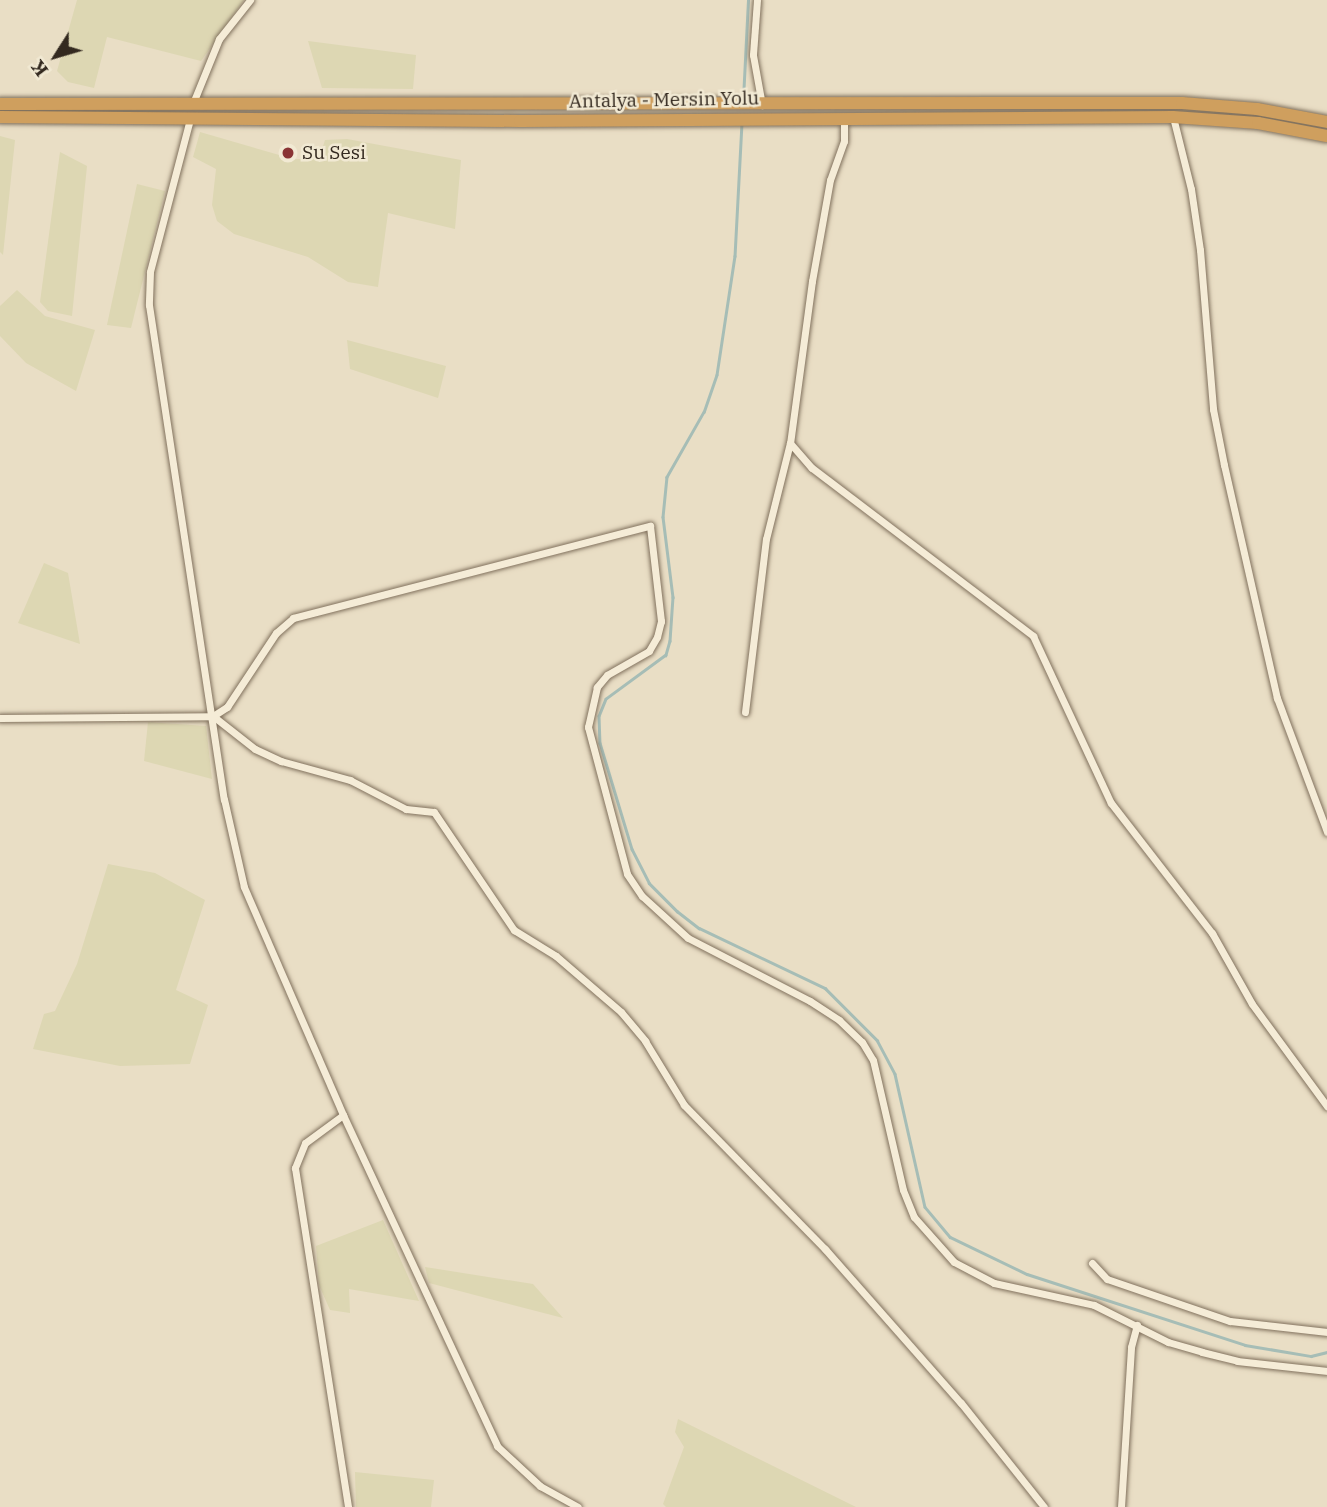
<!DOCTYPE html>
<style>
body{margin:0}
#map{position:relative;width:1327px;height:1507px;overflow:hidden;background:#e9dec5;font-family:"IBM Plex Serif",serif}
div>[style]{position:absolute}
.farmland>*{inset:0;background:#ddd7b3}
.stream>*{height:2.5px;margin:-1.25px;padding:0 1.25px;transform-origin:1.25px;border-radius:1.25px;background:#a6bdb6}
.roads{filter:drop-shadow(0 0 2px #81715d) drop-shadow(0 0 2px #81715d)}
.street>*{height:7px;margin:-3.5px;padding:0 3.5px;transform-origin:3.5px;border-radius:3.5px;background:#f5ecd7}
.highway>*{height:12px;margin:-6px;padding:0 6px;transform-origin:6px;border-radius:6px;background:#cf9f5e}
.dots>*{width:19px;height:19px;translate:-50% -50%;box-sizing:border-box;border:4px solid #f1e9d3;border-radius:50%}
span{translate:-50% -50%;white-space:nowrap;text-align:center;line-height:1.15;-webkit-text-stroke:5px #f1e9d3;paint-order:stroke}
.street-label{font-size:19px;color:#33291f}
.poi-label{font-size:19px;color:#33291f}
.left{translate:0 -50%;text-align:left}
.north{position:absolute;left:21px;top:21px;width:70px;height:70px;-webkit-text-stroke:5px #f1e9d3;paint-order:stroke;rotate:233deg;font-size:19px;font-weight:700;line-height:28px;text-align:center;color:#33291f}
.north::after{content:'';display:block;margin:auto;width:24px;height:32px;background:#33291f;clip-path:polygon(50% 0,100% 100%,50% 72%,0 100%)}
</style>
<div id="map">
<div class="farmland">
<div style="clip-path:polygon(77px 0,244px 0,201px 61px,107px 37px,94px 88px,68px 82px,57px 71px)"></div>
<div style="clip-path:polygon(308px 41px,416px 55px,413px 89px,322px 88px)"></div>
<div style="clip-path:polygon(200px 132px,293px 159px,319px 159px,325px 140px,347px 139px,461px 160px,455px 229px,388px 213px,378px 287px,348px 282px,308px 257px,234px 234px,217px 221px,212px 205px,216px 169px,193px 157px)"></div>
<div style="clip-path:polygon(0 136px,15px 140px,3px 255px,0 252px)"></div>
<div style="clip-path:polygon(60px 152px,87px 166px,72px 316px,48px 311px,40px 302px)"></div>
<div style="clip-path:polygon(137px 184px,165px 191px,131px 328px,107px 325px)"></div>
<div style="clip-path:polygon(17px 290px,45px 316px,95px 330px,76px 391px,26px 363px,0 336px,0 306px)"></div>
<div style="clip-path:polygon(347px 340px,446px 366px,438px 398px,350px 369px)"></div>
<div style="clip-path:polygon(44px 563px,68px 573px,80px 644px,18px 623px)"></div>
<div style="clip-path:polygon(148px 722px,206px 726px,212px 779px,144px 761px)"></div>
<div style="clip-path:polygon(108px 864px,155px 873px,205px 900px,176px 990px,208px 1005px,190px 1064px,120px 1066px,33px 1049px,44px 1014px,55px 1011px,77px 964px)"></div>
<div style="clip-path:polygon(383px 1220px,419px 1301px,349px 1289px,350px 1313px,330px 1310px,319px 1285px,316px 1246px)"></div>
<div style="clip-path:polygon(425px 1267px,533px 1284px,563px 1318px,429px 1283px)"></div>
<div style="clip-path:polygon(678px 1419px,856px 1507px,666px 1507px,663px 1504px,684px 1447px,675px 1432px)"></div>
<div style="clip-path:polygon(355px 1472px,434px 1480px,431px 1507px,356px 1507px)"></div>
</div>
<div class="stream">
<div style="left:743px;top:99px;width:99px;rotate:-87.1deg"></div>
<div style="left:742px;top:123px;width:133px;rotate:93deg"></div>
<div style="left:735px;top:256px;width:120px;rotate:98.6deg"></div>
<div style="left:717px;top:375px;width:39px;rotate:109deg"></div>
<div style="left:704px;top:412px;width:75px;rotate:119.6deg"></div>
<div style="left:667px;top:477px;width:40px;rotate:95.7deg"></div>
<div style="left:663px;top:517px;width:81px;rotate:82.9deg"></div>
<div style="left:673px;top:597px;width:44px;rotate:93.9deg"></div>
<div style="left:670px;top:641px;width:15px;rotate:106deg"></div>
<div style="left:666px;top:655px;width:74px;rotate:143.7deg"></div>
<div style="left:606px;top:699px;width:18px;rotate:112deg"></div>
<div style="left:599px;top:716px;width:27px;rotate:88deg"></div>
<div style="left:600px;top:743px;width:111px;rotate:73.2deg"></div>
<div style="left:632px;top:849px;width:38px;rotate:63deg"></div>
<div style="left:649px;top:883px;width:40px;rotate:45deg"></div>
<div style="left:677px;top:911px;width:28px;rotate:38deg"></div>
<div style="left:699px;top:928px;width:140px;rotate:25.5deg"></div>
<div style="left:825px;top:988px;width:74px;rotate:45deg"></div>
<div style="left:877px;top:1040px;width:38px;rotate:62deg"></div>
<div style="left:895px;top:1074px;width:136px;rotate:77.3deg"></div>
<div style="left:925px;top:1207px;width:39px;rotate:50deg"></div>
<div style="left:950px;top:1237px;width:85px;rotate:25.7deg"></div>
<div style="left:1027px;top:1274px;width:229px;rotate:18deg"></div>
<div style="left:1245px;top:1345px;width:67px;rotate:9.5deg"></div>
<div style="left:1311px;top:1356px;width:16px;rotate:-14deg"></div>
</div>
<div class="roads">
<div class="street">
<div style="left:757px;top:0;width:55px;rotate:94.2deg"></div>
<div style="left:753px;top:55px;width:51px;rotate:79.8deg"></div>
<div style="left:193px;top:103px;width:69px;rotate:-67.9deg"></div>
<div style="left:219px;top:39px;width:50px;rotate:-51.5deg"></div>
<div style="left:1173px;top:117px;width:74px;rotate:76deg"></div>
<div style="left:1191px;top:189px;width:62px;rotate:81.6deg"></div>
<div style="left:1200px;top:250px;width:160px;rotate:85.3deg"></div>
<div style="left:1213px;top:409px;width:57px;rotate:78.9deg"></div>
<div style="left:1224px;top:465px;width:239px;rotate:77.2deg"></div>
<div style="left:1277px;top:698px;width:143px;rotate:69.5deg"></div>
<div style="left:844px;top:118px;width:23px;rotate:90deg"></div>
<div style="left:844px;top:141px;width:41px;rotate:109.7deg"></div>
<div style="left:830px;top:180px;width:103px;rotate:100.1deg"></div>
<div style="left:812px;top:281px;width:163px;rotate:97.7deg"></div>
<div style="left:790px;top:443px;width:33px;rotate:49deg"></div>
<div style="left:812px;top:468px;width:278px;rotate:37.2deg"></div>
<div style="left:1033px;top:636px;width:184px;rotate:65deg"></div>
<div style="left:1111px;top:803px;width:165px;rotate:52.2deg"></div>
<div style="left:1212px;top:933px;width:81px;rotate:60.6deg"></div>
<div style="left:1252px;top:1004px;width:127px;rotate:53.7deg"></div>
<div style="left:190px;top:119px;width:158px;rotate:104.7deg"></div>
<div style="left:150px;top:272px;width:33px;rotate:92deg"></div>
<div style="left:149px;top:305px;width:500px;rotate:81.4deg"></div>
<div style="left:224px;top:799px;width:90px;rotate:77.2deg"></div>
<div style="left:244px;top:887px;width:249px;rotate:66.5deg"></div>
<div style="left:343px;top:1115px;width:365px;rotate:65deg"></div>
<div style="left:497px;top:1446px;width:59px;rotate:42.9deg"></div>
<div style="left:540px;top:1486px;width:43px;rotate:28.9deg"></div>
<div style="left:745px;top:712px;width:174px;rotate:-83.1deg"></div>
<div style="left:766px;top:539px;width:99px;rotate:-76deg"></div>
<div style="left:213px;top:716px;width:53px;rotate:38.2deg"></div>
<div style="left:255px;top:749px;width:29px;rotate:25deg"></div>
<div style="left:281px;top:761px;width:72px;rotate:15.4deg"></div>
<div style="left:350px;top:780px;width:63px;rotate:27.4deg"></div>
<div style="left:406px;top:809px;width:28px;rotate:6deg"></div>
<div style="left:434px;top:812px;width:143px;rotate:55.9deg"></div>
<div style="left:514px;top:930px;width:49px;rotate:31.8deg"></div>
<div style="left:556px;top:956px;width:86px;rotate:40.7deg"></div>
<div style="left:621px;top:1012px;width:38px;rotate:50deg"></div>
<div style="left:645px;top:1041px;width:75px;rotate:58.6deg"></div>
<div style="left:684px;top:1105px;width:202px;rotate:45.6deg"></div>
<div style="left:825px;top:1249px;width:205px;rotate:48.6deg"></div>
<div style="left:961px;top:1403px;width:133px;rotate:51.4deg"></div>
<div style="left:0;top:718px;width:213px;rotate:-0.5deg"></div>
<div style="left:213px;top:716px;width:17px;rotate:-33deg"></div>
<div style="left:227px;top:707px;width:89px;rotate:-56.5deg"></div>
<div style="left:276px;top:633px;width:23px;rotate:-41deg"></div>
<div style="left:293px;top:618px;width:369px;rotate:-14.5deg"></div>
<div style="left:650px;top:526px;width:96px;rotate:83.4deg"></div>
<div style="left:661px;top:621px;width:16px;rotate:104deg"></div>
<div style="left:657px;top:637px;width:16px;rotate:120deg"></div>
<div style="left:649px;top:651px;width:48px;rotate:150.3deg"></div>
<div style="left:607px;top:675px;width:16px;rotate:130deg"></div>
<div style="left:597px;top:687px;width:41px;rotate:102.7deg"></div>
<div style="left:588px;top:727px;width:152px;rotate:75.1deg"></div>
<div style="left:627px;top:874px;width:27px;rotate:56deg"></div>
<div style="left:642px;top:896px;width:62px;rotate:42.4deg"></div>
<div style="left:688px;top:938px;width:137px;rotate:27.3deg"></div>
<div style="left:810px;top:1001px;width:35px;rotate:33deg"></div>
<div style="left:839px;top:1020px;width:32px;rotate:44deg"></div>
<div style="left:862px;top:1042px;width:21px;rotate:59deg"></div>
<div style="left:873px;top:1060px;width:133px;rotate:77deg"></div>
<div style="left:903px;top:1190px;width:29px;rotate:68deg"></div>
<div style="left:914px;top:1217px;width:60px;rotate:48.4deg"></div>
<div style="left:954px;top:1262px;width:45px;rotate:27.7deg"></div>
<div style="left:994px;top:1283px;width:102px;rotate:12.4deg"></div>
<div style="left:1094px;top:1305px;width:83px;rotate:26.6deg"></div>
<div style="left:1168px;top:1342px;width:35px;rotate:16deg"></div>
<div style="left:1202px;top:1352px;width:36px;rotate:14deg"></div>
<div style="left:1237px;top:1361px;width:91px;rotate:6.3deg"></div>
<div style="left:343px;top:1115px;width:47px;rotate:143.6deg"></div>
<div style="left:305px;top:1143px;width:27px;rotate:112deg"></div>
<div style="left:295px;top:1168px;width:343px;rotate:81.1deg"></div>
<div style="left:1092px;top:1263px;width:22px;rotate:47deg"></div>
<div style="left:1107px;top:1279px;width:130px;rotate:18.9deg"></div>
<div style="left:1230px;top:1321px;width:98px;rotate:6.5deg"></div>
<div style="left:1121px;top:1507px;width:160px;rotate:-86.4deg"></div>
<div style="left:1131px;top:1347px;width:23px;rotate:-75deg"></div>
</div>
<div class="highway">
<div style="left:0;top:104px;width:1182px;rotate:-0.05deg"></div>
<div style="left:1182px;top:103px;width:75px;rotate:4.6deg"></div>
<div style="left:1257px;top:109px;width:71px;rotate:10.5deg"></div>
<div style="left:0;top:117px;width:520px;rotate:0.44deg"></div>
<div style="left:520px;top:121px;width:653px;rotate:-0.35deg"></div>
<div style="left:1173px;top:117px;width:85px;rotate:4deg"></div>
<div style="left:1258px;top:123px;width:70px;rotate:10.7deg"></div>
</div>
</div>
<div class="dots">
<div style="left:288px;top:153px;background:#8a3434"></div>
</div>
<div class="street-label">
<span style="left:664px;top:100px;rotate:-1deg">Antalya - Mersin Yolu</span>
</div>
<div class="poi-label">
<span class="left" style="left:302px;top:153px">Su Sesi</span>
</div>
<div class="north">K</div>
</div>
